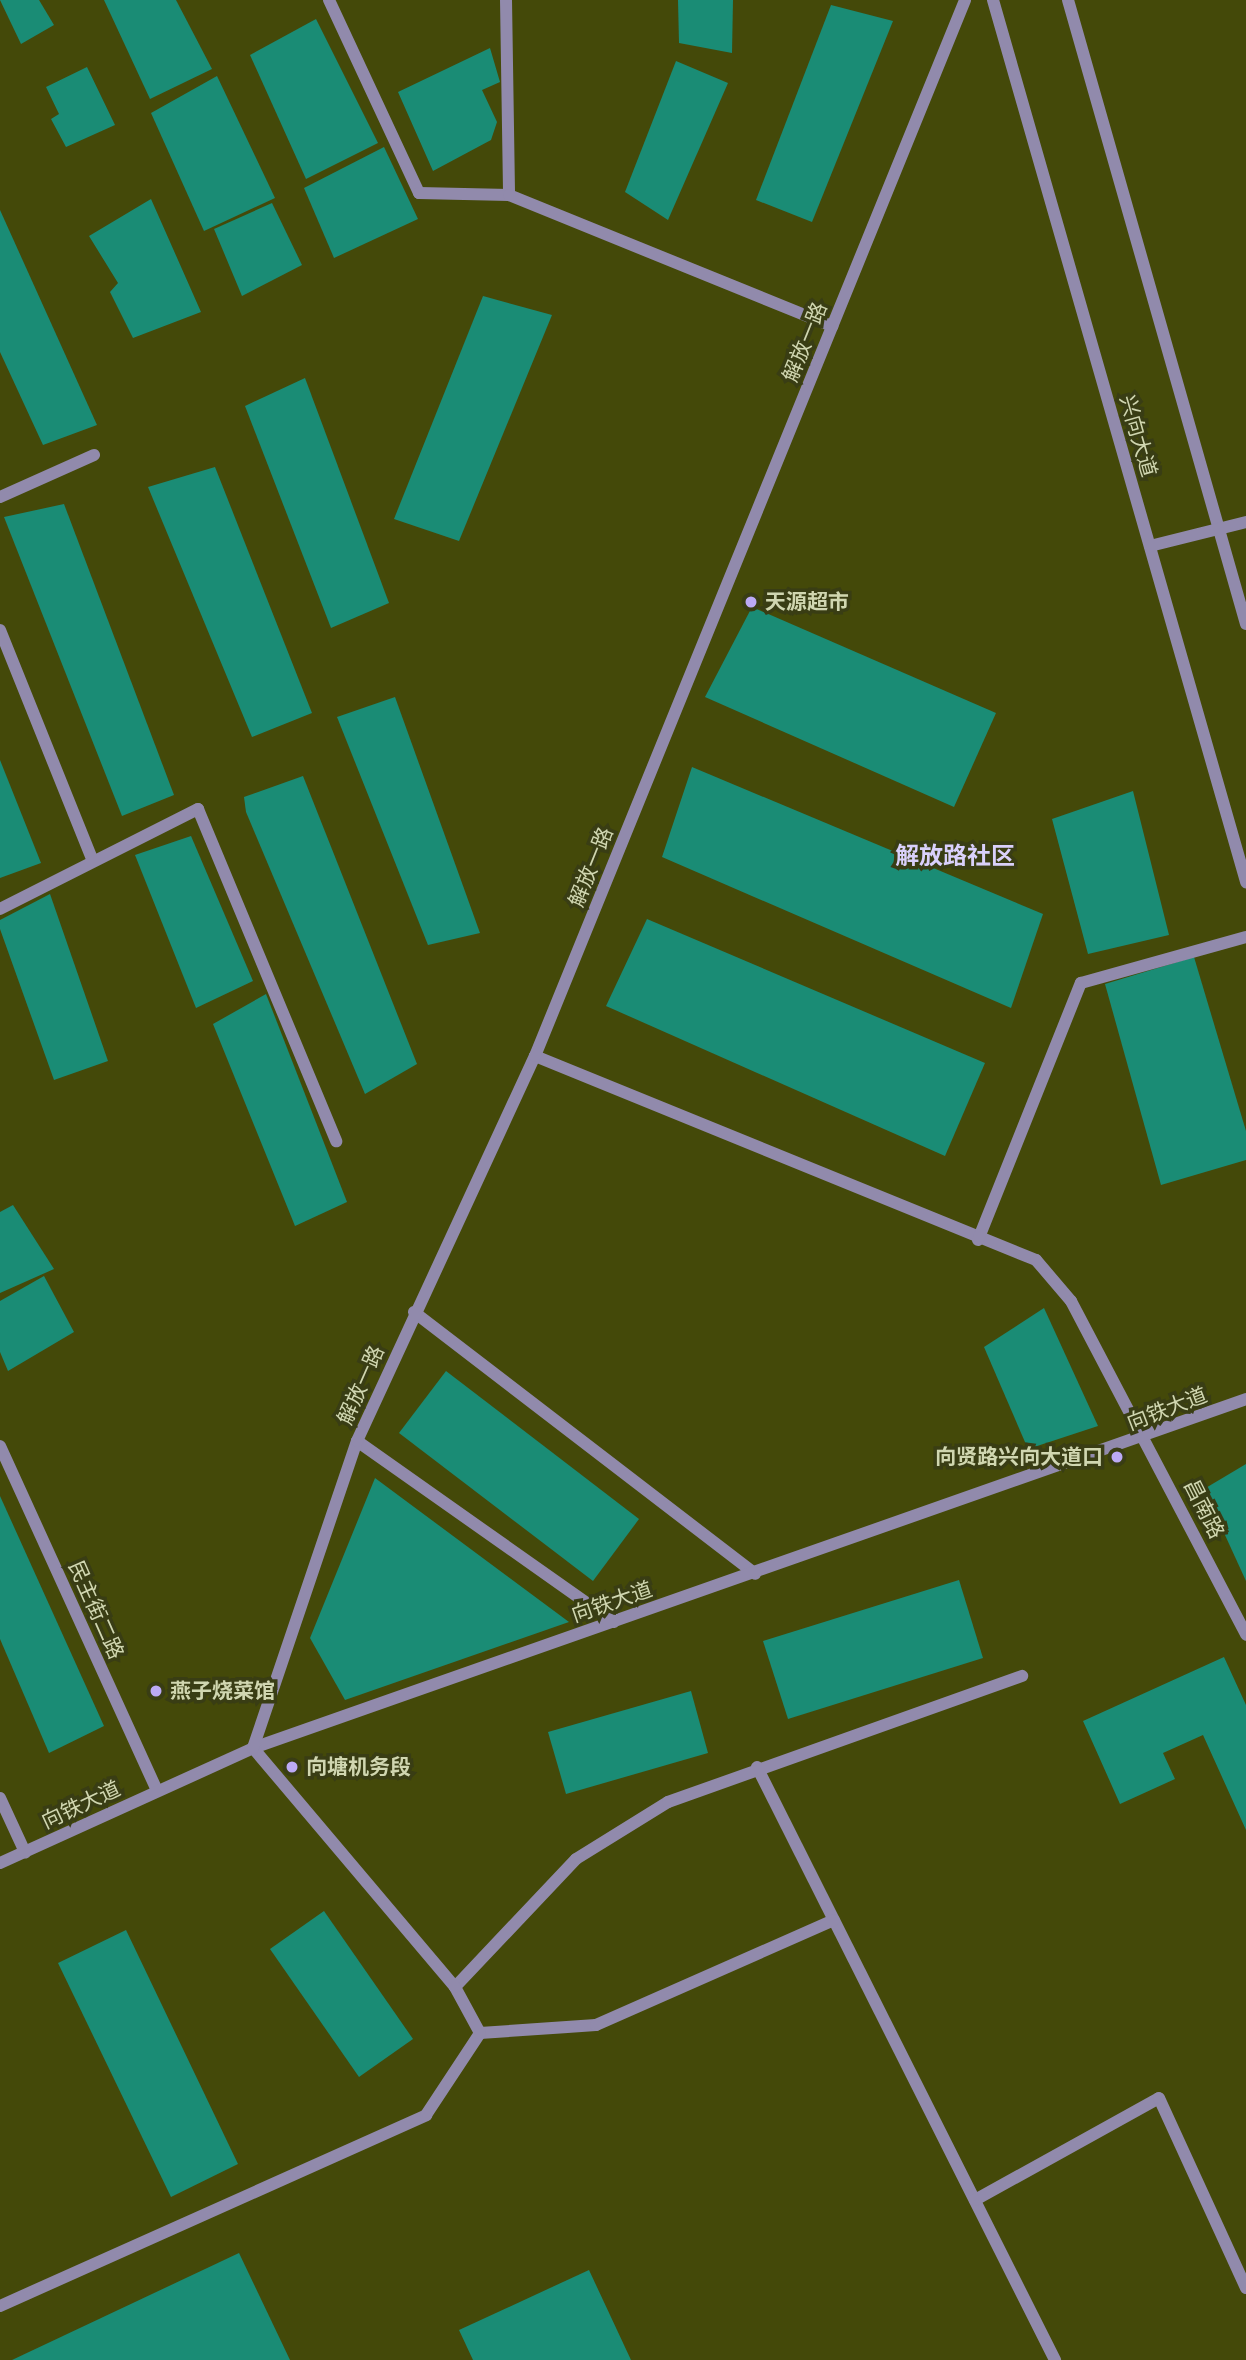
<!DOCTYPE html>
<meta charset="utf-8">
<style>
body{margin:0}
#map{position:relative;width:1246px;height:2360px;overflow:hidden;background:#444909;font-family:"Public Sans","Noto Sans SC",sans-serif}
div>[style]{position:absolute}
.building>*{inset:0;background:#1a8c75}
.minor>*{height:12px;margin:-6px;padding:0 6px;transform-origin:6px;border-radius:6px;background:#918aac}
.dots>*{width:19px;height:19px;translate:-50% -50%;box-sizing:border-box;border:4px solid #393d14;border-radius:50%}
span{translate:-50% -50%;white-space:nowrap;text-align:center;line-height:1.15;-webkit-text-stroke:7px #393d14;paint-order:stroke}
.street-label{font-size:21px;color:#d0d6b0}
.poi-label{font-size:21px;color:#d0d6b0;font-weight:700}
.left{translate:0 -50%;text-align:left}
.right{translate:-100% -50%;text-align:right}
.quarter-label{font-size:24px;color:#d9d0fb;font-weight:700}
</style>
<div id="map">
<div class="building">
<div style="clip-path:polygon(0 0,39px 0,54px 25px,21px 44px)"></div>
<div style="clip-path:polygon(104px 0,176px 0,212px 69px,150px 99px)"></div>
<div style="clip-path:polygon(678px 0,733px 0,732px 53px,679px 43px)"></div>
<div style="clip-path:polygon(831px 5px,893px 21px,812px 222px,756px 200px)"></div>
<div style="clip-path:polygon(316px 19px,378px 143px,306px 179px,250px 55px)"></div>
<div style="clip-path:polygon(490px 48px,500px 82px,482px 90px,497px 122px,491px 140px,433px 171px,398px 92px)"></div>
<div style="clip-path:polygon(676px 61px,728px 83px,668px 220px,625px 192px)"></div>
<div style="clip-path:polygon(87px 67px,115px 125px,66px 147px,51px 119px,59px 114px,46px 87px)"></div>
<div style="clip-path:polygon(217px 76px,275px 198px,204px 231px,151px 113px)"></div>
<div style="clip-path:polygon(384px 147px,418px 219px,334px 258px,304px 188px)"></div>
<div style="clip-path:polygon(151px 199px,201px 312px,133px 338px,110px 292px,118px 283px,89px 236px)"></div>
<div style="clip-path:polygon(272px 203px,302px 265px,242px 296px,214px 229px)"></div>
<div style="clip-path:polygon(0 210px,97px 425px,43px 445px,0 352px)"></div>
<div style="clip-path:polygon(483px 296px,552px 315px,459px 541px,394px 519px)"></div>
<div style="clip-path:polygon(305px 378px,389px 603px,331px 628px,245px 406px)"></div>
<div style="clip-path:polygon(215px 467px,312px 713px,252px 737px,148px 487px)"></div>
<div style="clip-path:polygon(64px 504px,174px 795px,122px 816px,4px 517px)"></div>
<div style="clip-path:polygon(752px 607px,996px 713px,954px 807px,705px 697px)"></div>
<div style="clip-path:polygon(395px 697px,480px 933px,428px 945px,337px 717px)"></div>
<div style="clip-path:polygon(0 760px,41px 863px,0 878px)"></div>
<div style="clip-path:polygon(692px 767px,1043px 914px,1011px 1008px,662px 857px)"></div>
<div style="clip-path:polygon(303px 776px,417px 1064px,365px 1094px,246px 812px,244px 797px)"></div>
<div style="clip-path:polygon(1133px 791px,1169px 935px,1088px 954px,1052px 819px)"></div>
<div style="clip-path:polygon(191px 836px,253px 981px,196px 1008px,135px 855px)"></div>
<div style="clip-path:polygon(50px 894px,108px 1061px,54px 1080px,0 929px,0 920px)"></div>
<div style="clip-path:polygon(647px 919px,985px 1063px,945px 1156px,606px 1006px)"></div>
<div style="clip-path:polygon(1194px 957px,1246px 1131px,1246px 1160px,1161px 1185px,1105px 984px)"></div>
<div style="clip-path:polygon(266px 994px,347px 1202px,295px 1226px,213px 1024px)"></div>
<div style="clip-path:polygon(13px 1205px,54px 1269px,0 1293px,0 1212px)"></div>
<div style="clip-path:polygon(44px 1276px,74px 1332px,8px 1371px,0 1352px,0 1301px)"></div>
<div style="clip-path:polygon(1044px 1308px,1098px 1426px,1028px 1449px,984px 1347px)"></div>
<div style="clip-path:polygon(446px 1371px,639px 1519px,593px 1581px,399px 1433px)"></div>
<div style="clip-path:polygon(1246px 1464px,1246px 1581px,1204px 1489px)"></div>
<div style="clip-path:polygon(375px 1478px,569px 1622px,345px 1700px,310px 1638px)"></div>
<div style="clip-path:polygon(0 1496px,104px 1726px,49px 1753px,0 1639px)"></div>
<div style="clip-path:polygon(959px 1580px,983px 1658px,788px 1719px,763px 1641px)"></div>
<div style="clip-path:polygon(1224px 1657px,1246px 1705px,1246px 1830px,1203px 1735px,1163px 1753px,1175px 1779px,1120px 1804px,1083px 1721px)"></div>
<div style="clip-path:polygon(691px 1691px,708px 1753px,566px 1794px,548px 1732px)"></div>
<div style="clip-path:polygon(324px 1911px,413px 2039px,359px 2077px,270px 1949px)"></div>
<div style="clip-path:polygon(126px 1930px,238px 2164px,171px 2197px,58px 1963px)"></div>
<div style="clip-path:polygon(239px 2253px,290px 2360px,12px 2360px)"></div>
<div style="clip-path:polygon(589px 2270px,631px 2360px,473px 2360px,459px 2330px)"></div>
</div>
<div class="minor">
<div style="left:329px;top:0;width:213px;rotate:65deg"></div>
<div style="left:419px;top:193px;width:90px;rotate:1.3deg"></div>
<div style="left:506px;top:0;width:195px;rotate:89.1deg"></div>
<div style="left:509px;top:195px;width:349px;rotate:22.1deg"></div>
<div style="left:993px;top:0;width:918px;rotate:73.99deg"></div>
<div style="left:1068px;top:0;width:649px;rotate:74.08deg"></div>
<div style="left:0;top:497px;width:103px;rotate:-24.1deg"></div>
<div style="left:1150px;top:546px;width:99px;rotate:-14deg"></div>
<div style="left:0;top:630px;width:249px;rotate:68.1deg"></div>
<div style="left:0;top:909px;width:222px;rotate:-26.8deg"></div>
<div style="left:198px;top:809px;width:360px;rotate:67.4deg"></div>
<div style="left:535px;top:1056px;width:541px;rotate:22.16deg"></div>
<div style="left:1036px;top:1260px;width:54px;rotate:49.5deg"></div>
<div style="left:1071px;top:1301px;width:377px;rotate:62.3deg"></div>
<div style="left:978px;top:1240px;width:277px;rotate:-68.2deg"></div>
<div style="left:1081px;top:983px;width:171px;rotate:-15.6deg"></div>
<div style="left:414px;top:1312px;width:430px;rotate:37.5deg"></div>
<div style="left:357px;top:1441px;width:314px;rotate:35.2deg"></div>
<div style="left:0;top:1446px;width:379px;rotate:65.5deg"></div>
<div style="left:757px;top:1767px;width:664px;rotate:63.32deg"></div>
<div style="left:0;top:1798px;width:60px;rotate:65.2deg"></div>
<div style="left:0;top:1863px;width:278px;rotate:-24.4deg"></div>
<div style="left:253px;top:1748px;width:1053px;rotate:-19.36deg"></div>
<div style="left:455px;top:1987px;width:176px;rotate:-46.6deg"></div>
<div style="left:576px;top:1859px;width:108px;rotate:-31.8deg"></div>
<div style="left:668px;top:1802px;width:376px;rotate:-19.6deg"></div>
<div style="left:480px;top:2033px;width:116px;rotate:-3.9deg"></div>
<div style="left:596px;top:2025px;width:260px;rotate:-23.8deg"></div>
<div style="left:975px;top:2200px;width:210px;rotate:-29deg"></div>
<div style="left:1159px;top:2098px;width:209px;rotate:65.4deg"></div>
<div style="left:0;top:2306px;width:467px;rotate:-24.1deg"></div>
<div style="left:426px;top:2115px;width:98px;rotate:-56.6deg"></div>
<div style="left:480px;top:2033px;width:52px;rotate:-118.5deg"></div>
<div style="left:455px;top:1987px;width:313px;rotate:-130.2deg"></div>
<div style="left:253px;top:1748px;width:324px;rotate:-71.3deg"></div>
<div style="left:357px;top:1441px;width:424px;rotate:-65.2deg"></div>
<div style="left:535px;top:1056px;width:1140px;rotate:-67.84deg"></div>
</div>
<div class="dots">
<div style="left:751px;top:602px;background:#bcaaf6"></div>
<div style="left:1117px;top:1457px;background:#bcaaf6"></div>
<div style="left:156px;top:1691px;background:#bcaaf6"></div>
<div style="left:292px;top:1767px;background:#bcaaf6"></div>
</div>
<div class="street-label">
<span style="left:805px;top:342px;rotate:-68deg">解放一路</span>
<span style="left:1138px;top:436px;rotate:74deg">兴向大道</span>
<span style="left:591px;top:867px;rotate:-68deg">解放一路</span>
<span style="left:361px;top:1385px;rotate:-66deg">解放一路</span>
<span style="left:1167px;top:1409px;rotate:-21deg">向铁大道</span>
<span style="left:1204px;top:1509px;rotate:63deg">昌南路</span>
<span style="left:612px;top:1602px;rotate:-19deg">向铁大道</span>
<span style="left:96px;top:1610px;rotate:66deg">民主街二路</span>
<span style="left:81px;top:1805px;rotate:-25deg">向铁大道</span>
</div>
<div class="poi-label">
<span class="left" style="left:765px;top:602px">天源超市</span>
<span class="right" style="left:1103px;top:1457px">向贤路兴向大道口</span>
<span class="left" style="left:170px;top:1691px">燕子烧菜馆</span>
<span class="left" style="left:306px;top:1767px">向塘机务段</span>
</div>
<div class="quarter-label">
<span style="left:955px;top:856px">解放路社区</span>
</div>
</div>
